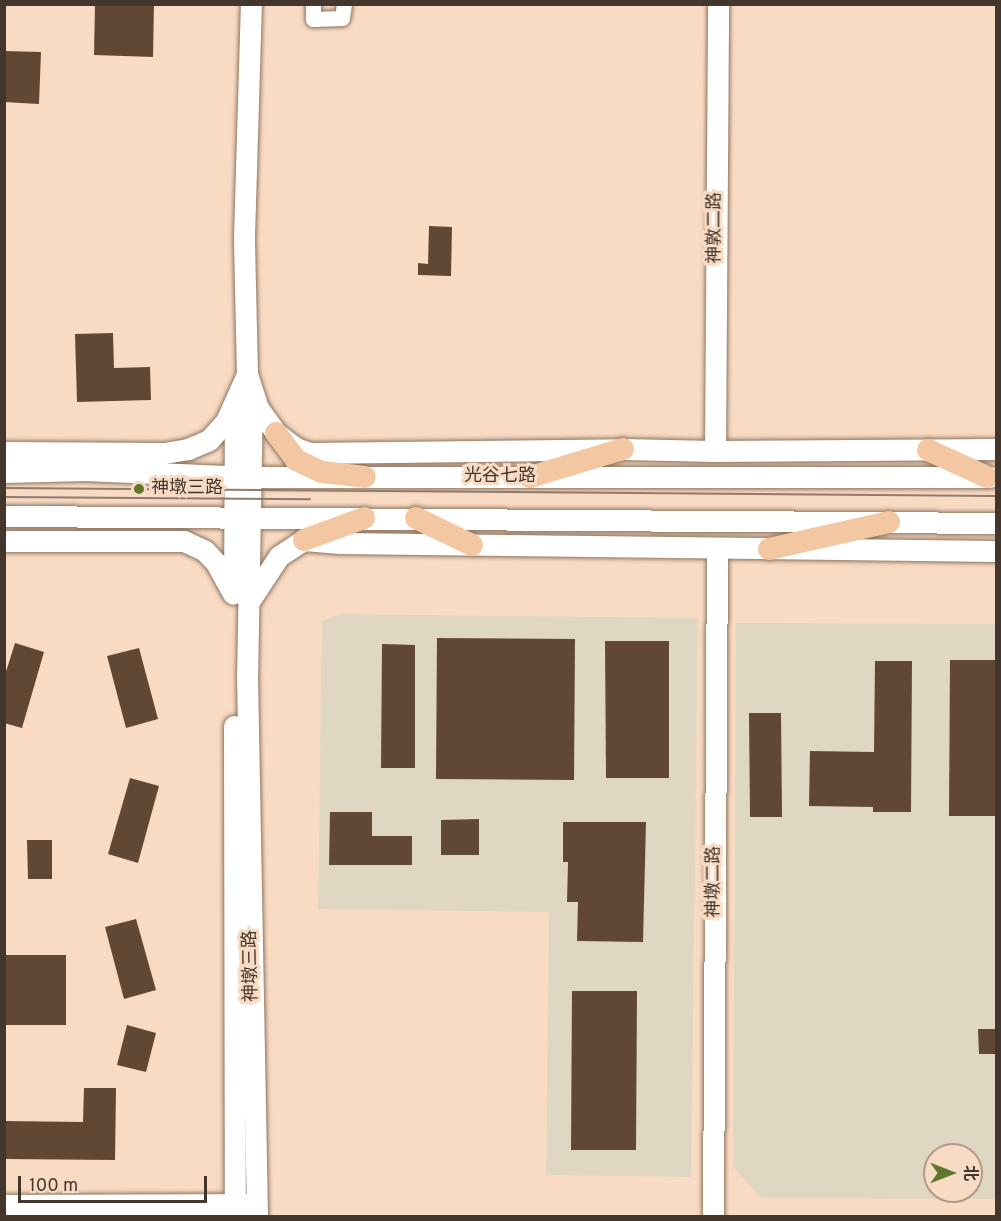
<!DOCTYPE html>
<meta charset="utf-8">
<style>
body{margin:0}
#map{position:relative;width:1001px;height:1221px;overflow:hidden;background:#f9dbc4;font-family:Overpass,"Noto Sans SC",sans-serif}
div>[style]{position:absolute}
.industrial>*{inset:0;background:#e0d7c2}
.building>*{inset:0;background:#604834}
.roads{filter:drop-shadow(0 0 2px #8e745f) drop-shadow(0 0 2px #8e745f)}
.street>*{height:15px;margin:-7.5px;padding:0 7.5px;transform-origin:7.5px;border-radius:7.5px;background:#fff}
.secondary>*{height:21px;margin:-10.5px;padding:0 10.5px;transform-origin:10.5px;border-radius:10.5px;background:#fff}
.primary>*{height:22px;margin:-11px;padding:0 11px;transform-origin:11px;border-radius:11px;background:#f3c7a1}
.tram>*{height:1.5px;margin:-0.75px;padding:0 0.75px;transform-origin:0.75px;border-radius:0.75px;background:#8e7b6c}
.dots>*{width:16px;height:16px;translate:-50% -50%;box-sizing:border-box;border:3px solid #f9dbc4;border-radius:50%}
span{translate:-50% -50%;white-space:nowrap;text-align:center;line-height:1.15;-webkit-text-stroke:6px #f9dbc4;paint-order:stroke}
.street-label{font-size:18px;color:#42362d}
.poi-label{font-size:18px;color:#42362d}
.left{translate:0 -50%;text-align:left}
.frame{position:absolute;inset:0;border:6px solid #42362d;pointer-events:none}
.north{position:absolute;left:923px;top:1143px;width:60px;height:60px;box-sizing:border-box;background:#f9dbc4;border:2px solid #b09988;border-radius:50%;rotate:90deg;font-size:16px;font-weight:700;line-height:24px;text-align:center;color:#42362d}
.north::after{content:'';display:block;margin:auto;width:21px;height:27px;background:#5e792e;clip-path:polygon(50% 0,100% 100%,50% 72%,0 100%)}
.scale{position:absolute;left:18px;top:1176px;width:189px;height:27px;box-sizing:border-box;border:3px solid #42362d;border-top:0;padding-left:8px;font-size:18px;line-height:21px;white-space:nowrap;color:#42362d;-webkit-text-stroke:4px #f9dbc4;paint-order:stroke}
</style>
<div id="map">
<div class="industrial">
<div style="clip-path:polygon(340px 614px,698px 618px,691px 1177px,546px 1175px,549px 912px,318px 909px,322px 621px)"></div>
<div style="clip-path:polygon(evenodd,736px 623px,996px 624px,996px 1199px,761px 1198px,733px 1167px,736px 623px,935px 1155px,971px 1155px,971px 1191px,935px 1191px,935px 1155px)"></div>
</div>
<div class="building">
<div style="clip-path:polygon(95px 4px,154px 4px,153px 57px,94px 55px)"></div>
<div style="clip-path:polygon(4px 51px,41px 52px,39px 104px,4px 102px)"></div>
<div style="clip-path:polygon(429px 226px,452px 227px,451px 276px,418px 275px,418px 263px,428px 264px)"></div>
<div style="clip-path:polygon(113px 333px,114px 368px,150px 367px,151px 400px,77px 402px,75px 334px)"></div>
<div style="clip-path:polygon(437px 638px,575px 639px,574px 780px,436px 779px)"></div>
<div style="clip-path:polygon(605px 641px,669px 641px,669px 778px,606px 778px)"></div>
<div style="clip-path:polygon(15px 643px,44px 652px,22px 728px,4px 723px,4px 678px)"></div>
<div style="clip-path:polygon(382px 644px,415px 645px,415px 768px,381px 768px)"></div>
<div style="clip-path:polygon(139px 648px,158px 719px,126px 728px,107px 656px)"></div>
<div style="clip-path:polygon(950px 660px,996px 660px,996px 816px,949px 816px)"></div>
<div style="clip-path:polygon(875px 661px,912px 661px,911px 812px,873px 812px,873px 807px,809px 806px,810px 751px,874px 752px)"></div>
<div style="clip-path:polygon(749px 713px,781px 713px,782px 817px,750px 817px)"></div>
<div style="clip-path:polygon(130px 778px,159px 786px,138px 863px,108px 854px)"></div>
<div style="clip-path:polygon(330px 812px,372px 812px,372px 836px,412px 836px,412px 865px,329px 865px)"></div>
<div style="clip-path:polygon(479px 819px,479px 855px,441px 855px,441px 820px)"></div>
<div style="clip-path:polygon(563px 822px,646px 822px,643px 942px,577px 941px,578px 902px,567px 902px,568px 862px,563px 862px)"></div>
<div style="clip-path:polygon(27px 840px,52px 840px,52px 879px,28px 879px)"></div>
<div style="clip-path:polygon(136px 919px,156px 990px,124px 999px,105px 927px)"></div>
<div style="clip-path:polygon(4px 955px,66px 955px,66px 1025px,4px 1025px)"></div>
<div style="clip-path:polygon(572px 991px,637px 991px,636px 1150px,571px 1150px)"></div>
<div style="clip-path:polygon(127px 1025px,156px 1033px,146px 1072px,117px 1065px)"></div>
<div style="clip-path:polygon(978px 1029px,996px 1029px,996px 1054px,979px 1054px)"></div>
<div style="clip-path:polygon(84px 1088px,116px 1088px,115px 1160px,4px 1159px,4px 1121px,83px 1122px)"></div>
</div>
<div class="roads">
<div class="street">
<div style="left:313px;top:4px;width:15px;rotate:90deg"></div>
<div style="left:313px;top:19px;width:29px;rotate:-2deg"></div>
<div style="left:342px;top:18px;width:14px;rotate:-82deg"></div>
</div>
<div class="secondary">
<div style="left:247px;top:374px;width:137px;rotate:-91.3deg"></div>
<div style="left:244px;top:237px;width:233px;rotate:-88.3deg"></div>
<div style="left:252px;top:395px;width:280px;rotate:91deg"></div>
<div style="left:247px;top:675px;width:541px;rotate:88.94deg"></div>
<div style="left:715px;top:451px;width:447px;rotate:-89.6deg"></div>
<div style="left:4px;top:452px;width:160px;rotate:0.4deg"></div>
<div style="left:164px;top:453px;width:24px;rotate:-9deg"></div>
<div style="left:188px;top:449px;width:23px;rotate:-23deg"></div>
<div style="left:209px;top:440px;width:25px;rotate:-48deg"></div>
<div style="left:226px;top:421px;width:51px;rotate:-65.9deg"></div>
<div style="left:247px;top:374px;width:36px;rotate:72deg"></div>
<div style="left:258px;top:408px;width:31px;rotate:54deg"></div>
<div style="left:276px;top:433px;width:25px;rotate:37deg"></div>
<div style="left:296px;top:448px;width:15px;rotate:20deg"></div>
<div style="left:310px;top:453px;width:313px;rotate:-0.7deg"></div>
<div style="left:623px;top:449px;width:92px;rotate:1.2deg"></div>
<div style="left:715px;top:451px;width:281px;rotate:-0.4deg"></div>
<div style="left:4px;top:472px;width:81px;rotate:-1.4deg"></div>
<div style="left:85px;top:470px;width:165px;rotate:2.4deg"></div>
<div style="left:250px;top:477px;width:740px"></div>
<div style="left:4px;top:516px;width:992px;rotate:0.4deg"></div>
<div style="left:4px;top:541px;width:180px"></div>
<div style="left:184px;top:541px;width:23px;rotate:25deg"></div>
<div style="left:205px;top:551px;width:16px;rotate:47deg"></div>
<div style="left:216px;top:563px;width:35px;rotate:61deg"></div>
<div style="left:234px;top:593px;width:188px;rotate:-89.7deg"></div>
<div style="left:250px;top:600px;width:53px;rotate:-56.6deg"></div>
<div style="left:279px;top:556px;width:30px;rotate:-33deg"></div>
<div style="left:304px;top:540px;width:36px;rotate:5deg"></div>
<div style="left:340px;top:543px;width:656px;rotate:0.7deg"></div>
<div style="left:234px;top:726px;width:490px;rotate:89.9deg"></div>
<div style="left:4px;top:1205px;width:243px;rotate:-0.2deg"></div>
<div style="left:713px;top:1216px;width:668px;rotate:-89.66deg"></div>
</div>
<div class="primary">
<div style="left:276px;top:433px;width:34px;rotate:53deg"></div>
<div style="left:296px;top:460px;width:29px;rotate:25deg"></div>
<div style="left:322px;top:472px;width:43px;rotate:6.6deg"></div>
<div style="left:928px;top:450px;width:65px;rotate:24.6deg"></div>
<div style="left:530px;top:477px;width:97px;rotate:-16.8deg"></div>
<div style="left:416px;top:518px;width:62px;rotate:25.7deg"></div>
<div style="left:304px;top:540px;width:64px;rotate:-20.1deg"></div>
<div style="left:769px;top:549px;width:123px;rotate:-12.7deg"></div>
</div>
</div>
<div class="tram">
<div style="left:4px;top:488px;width:992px;rotate:0.46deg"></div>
<div style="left:4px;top:497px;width:306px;rotate:0.4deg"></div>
</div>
<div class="dots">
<div style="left:139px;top:489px;background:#5e792e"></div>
</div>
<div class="street-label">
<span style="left:716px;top:228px;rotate:-90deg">神敦二路</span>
<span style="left:500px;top:477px">光谷七路</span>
<span style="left:715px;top:882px;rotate:-90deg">神墩二路</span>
<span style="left:252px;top:966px;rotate:-91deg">神墩三路</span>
</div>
<div class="poi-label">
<span class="left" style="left:151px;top:489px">神墩三路</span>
</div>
<div class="frame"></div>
<div class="north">北</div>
<div class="scale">100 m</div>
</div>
